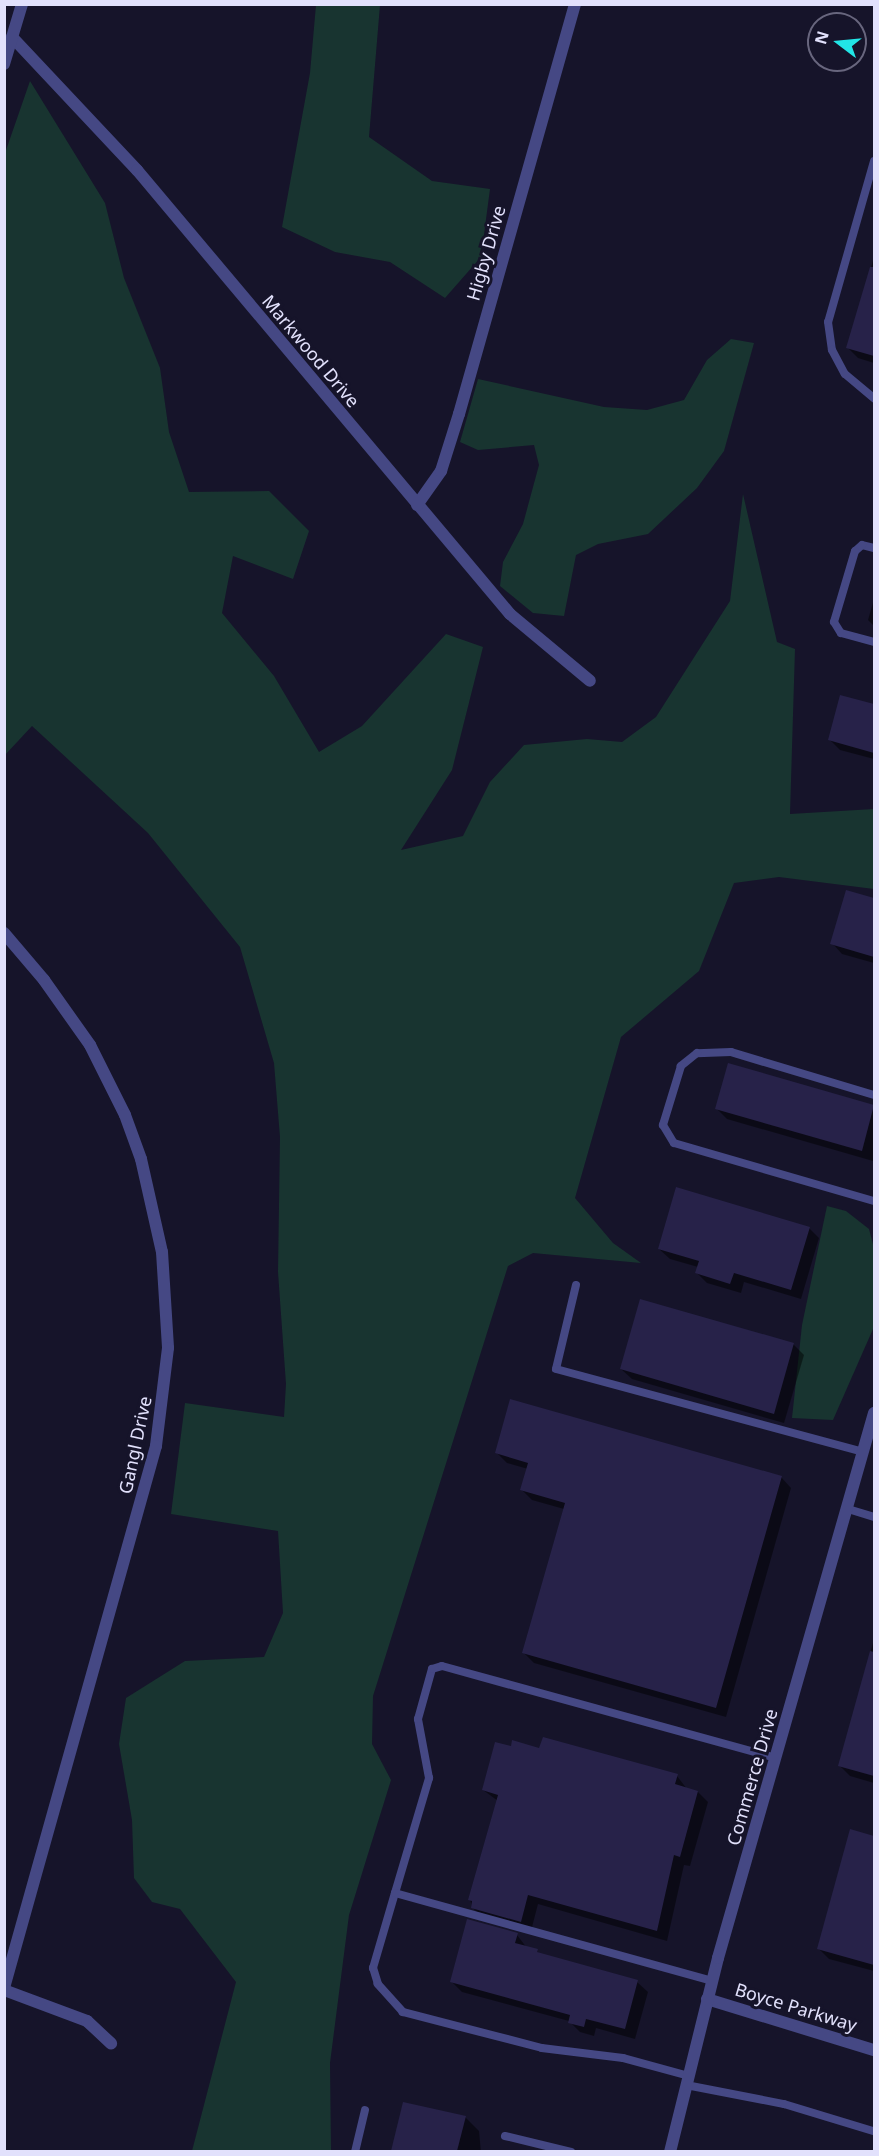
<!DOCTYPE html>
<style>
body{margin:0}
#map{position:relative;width:879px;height:2156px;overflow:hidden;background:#16142a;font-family:"Noto Sans",sans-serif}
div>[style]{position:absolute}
.green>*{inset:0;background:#183430}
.shadow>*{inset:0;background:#0007}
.building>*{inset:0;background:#272249}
.service>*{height:8px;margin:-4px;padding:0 4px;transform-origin:4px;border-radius:4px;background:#454884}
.minor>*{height:12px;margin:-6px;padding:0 6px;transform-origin:6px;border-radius:6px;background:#454884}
.tertiary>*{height:12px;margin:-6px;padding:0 6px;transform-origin:6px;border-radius:6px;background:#454884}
span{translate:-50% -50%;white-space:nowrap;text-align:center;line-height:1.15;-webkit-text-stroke:6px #16142a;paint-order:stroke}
.street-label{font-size:18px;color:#e2e1fc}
.frame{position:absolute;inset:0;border:6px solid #e2e1fc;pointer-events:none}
.north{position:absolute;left:807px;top:12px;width:60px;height:60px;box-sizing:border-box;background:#16142a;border:2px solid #68667e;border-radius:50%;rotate:286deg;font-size:16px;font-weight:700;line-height:24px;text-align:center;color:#e2e1fc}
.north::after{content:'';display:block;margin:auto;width:21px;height:27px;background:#22e5e6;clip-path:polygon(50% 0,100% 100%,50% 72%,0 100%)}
</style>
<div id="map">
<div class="green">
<div style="clip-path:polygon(316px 5px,380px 5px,369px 137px,432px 181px,490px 189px,481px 257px,445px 298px,390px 262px,335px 252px,282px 227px,310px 73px)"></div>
<div style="clip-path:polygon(30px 81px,105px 203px,124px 278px,160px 368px,169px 432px,189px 492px,269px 491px,309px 531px,293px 579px,233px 556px,222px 613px,274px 676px,319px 752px,362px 726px,446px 634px,483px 647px,452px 770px,401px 850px,463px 836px,490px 782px,524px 745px,587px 739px,622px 742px,656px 717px,730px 601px,743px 494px,777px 642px,795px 649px,790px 814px,874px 809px,874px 889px,779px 877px,734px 883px,699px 971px,621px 1037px,575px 1198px,613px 1243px,641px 1263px,533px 1253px,508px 1266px,373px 1696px,372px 1744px,391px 1780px,349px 1915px,330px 2063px,331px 2151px,192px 2151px,236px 1982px,180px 1909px,152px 1902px,134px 1878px,132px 1820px,119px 1744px,126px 1698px,185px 1661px,264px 1657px,283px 1613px,278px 1531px,171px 1514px,185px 1403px,284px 1417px,286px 1384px,278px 1272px,280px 1137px,274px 1063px,240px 947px,148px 833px,32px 726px,5px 755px,4px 156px)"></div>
<div style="clip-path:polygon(731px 339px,754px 343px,724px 451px,697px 488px,648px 534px,598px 544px,576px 555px,564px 616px,533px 613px,500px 586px,503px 562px,523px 524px,539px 465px,534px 445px,478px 450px,460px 442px,478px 379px,604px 407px,647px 410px,684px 400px,707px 360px)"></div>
<div style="clip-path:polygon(827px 1206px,846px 1211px,869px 1229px,874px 1248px,873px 1329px,833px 1420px,792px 1418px,802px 1325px)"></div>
</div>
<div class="shadow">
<div style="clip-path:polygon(874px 257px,874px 363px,858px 358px,848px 348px)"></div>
<div style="clip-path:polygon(874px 599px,874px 626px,868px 620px)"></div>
<div style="clip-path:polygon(841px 697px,874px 706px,874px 759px,840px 750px,830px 740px)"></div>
<div style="clip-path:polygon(847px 892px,874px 900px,874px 963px,842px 954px,832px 943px)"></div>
<div style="clip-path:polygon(729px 1065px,874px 1107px,873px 1161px,727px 1119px,717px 1109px)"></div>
<div style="clip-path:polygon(809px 1228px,819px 1238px,801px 1299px,744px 1282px,741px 1293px,707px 1283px,697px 1273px,698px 1267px,670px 1259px,659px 1249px)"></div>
<div style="clip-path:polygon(793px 1344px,804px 1355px,784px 1423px,632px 1379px,621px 1369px)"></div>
<div style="clip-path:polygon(497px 1453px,781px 1477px,791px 1488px,726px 1717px,534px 1663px,524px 1653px,564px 1509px,532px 1500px,522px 1490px,528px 1469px,507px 1463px)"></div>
<div style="clip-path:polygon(874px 1639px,874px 1783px,850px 1776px,840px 1766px)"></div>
<div style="clip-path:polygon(512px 1748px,677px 1776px,687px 1789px,698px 1792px,708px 1802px,690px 1866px,684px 1865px,667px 1941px,538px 1904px,531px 1931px,483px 1918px,472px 1907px,470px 1899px,498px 1801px,483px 1790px)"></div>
<div style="clip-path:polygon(851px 1831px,874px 1838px,874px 1971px,829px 1959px,819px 1949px)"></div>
<div style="clip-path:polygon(517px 1935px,527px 1948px,542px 1955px,637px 1982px,648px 1992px,635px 2039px,596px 2028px,594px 2036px,580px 2032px,569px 2021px,462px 1992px,452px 1982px)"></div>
<div style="clip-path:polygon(404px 2103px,465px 2117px,479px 2131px,481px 2152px,393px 2152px)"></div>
</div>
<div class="building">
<div style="clip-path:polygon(870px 267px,874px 267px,874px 356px,846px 348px)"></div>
<div style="clip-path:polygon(840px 695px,874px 704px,874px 753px,828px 740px)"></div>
<div style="clip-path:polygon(846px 890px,874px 898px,874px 957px,830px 944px)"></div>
<div style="clip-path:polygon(728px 1063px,874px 1105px,862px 1151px,715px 1109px)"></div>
<div style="clip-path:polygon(676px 1187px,810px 1227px,791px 1290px,734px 1273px,730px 1284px,695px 1273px,699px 1261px,658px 1249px)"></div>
<div style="clip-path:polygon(640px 1299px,794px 1343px,774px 1414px,620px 1369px)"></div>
<div style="clip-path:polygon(510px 1399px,782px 1476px,716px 1708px,522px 1653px,565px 1503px,520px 1490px,528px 1463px,495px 1453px)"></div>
<div style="clip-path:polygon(870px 1651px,874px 1652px,874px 1776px,838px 1766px)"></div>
<div style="clip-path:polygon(543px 1737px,678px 1774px,675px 1784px,698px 1791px,680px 1857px,674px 1855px,657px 1931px,528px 1895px,521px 1922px,471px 1908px,472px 1901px,468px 1900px,498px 1795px,482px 1790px,495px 1742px,511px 1746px,512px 1740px,539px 1748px)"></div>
<div style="clip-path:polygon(850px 1829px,874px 1836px,874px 1965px,817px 1949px)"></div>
<div style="clip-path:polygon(467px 1919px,518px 1933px,515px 1943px,538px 1949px,537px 1952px,638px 1980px,625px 2029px,586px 2019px,584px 2027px,568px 2023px,570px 2015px,450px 1982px)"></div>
<div style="clip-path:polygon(403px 2102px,466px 2116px,457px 2151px,391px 2151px)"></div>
</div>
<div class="service">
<div style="left:874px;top:161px;width:167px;rotate:105.9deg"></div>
<div style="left:828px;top:322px;width:28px;rotate:82deg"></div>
<div style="left:832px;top:350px;width:27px;rotate:62deg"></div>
<div style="left:845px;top:374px;width:38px;rotate:40deg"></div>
<div style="left:874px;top:548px;width:12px;rotate:-166deg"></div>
<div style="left:862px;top:545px;width:9px;rotate:139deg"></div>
<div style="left:855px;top:551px;width:74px;rotate:106.5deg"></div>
<div style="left:834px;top:622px;width:13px;rotate:58deg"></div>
<div style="left:841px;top:633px;width:34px;rotate:15deg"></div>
<div style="left:874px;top:1095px;width:149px;rotate:-163.3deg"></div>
<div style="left:731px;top:1052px;width:34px;rotate:178deg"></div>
<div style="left:697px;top:1053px;width:21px;rotate:141deg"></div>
<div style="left:681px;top:1066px;width:62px;rotate:107deg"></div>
<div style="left:663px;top:1125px;width:21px;rotate:59deg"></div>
<div style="left:674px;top:1143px;width:208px;rotate:16.2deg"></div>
<div style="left:576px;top:1285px;width:86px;rotate:103.4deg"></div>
<div style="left:556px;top:1369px;width:319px;rotate:15.1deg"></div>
<div style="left:848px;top:1509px;width:27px;rotate:17deg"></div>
<div style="left:395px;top:1893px;width:120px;rotate:-73.5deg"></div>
<div style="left:429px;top:1778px;width:60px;rotate:-100.6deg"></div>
<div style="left:418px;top:1719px;width:52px;rotate:-74.4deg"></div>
<div style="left:432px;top:1669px;width:10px;rotate:-17deg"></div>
<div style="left:442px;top:1666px;width:346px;rotate:15.4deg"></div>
<div style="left:689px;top:2076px;width:68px;rotate:-164.7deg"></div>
<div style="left:623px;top:2058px;width:82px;rotate:-173deg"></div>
<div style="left:542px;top:2048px;width:144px;rotate:-165.5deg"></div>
<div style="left:403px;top:2012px;width:38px;rotate:-132deg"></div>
<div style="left:378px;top:1984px;width:17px;rotate:-107deg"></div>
<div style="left:373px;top:1968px;width:78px;rotate:-73.7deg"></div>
<div style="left:395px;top:1893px;width:329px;rotate:15.5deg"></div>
<div style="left:686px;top:2085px;width:100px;rotate:11deg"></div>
<div style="left:784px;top:2104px;width:93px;rotate:16.9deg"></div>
<div style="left:505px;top:2136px;width:68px;rotate:13.6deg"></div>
<div style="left:355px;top:2152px;width:43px;rotate:-76.6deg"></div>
</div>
<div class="minor">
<div style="left:12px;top:37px;width:183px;rotate:46.8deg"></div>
<div style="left:137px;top:170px;width:580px;rotate:49.97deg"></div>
<div style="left:510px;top:614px;width:104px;rotate:39.9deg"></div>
<div style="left:4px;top:64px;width:63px;rotate:-73.3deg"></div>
<div style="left:417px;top:505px;width:42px;rotate:-54.8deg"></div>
<div style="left:441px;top:471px;width:60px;rotate:-72.5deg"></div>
<div style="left:459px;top:414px;width:426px;rotate:-74.2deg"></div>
<div style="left:4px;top:933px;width:62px;rotate:49.6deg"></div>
<div style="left:44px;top:980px;width:80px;rotate:54.7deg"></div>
<div style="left:90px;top:1045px;width:78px;rotate:63.4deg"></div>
<div style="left:125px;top:1115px;width:47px;rotate:70deg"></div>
<div style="left:141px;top:1159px;width:95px;rotate:77.3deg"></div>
<div style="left:162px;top:1252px;width:96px;rotate:86.4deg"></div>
<div style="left:168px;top:1348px;width:99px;rotate:97deg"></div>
<div style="left:156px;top:1446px;width:563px;rotate:105.67deg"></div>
<div style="left:4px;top:1990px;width:89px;rotate:20.5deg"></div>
<div style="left:87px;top:2021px;width:33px;rotate:43deg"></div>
<div style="left:707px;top:1999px;width:175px;rotate:17deg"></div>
</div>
<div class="tertiary">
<div style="left:670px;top:2152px;width:200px;rotate:-76.1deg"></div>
<div style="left:718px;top:1958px;width:567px;rotate:-74.03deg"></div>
</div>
<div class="street-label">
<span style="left:486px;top:253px;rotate:-74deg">Higby Drive</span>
<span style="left:311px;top:351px;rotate:50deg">Markwood Drive</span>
<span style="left:135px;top:1445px;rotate:-78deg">Gangl Drive</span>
<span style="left:752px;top:1777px;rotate:-74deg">Commerce Drive</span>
<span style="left:796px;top:2007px;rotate:17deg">Boyce Parkway</span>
</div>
<div class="frame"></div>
<div class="north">N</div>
</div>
